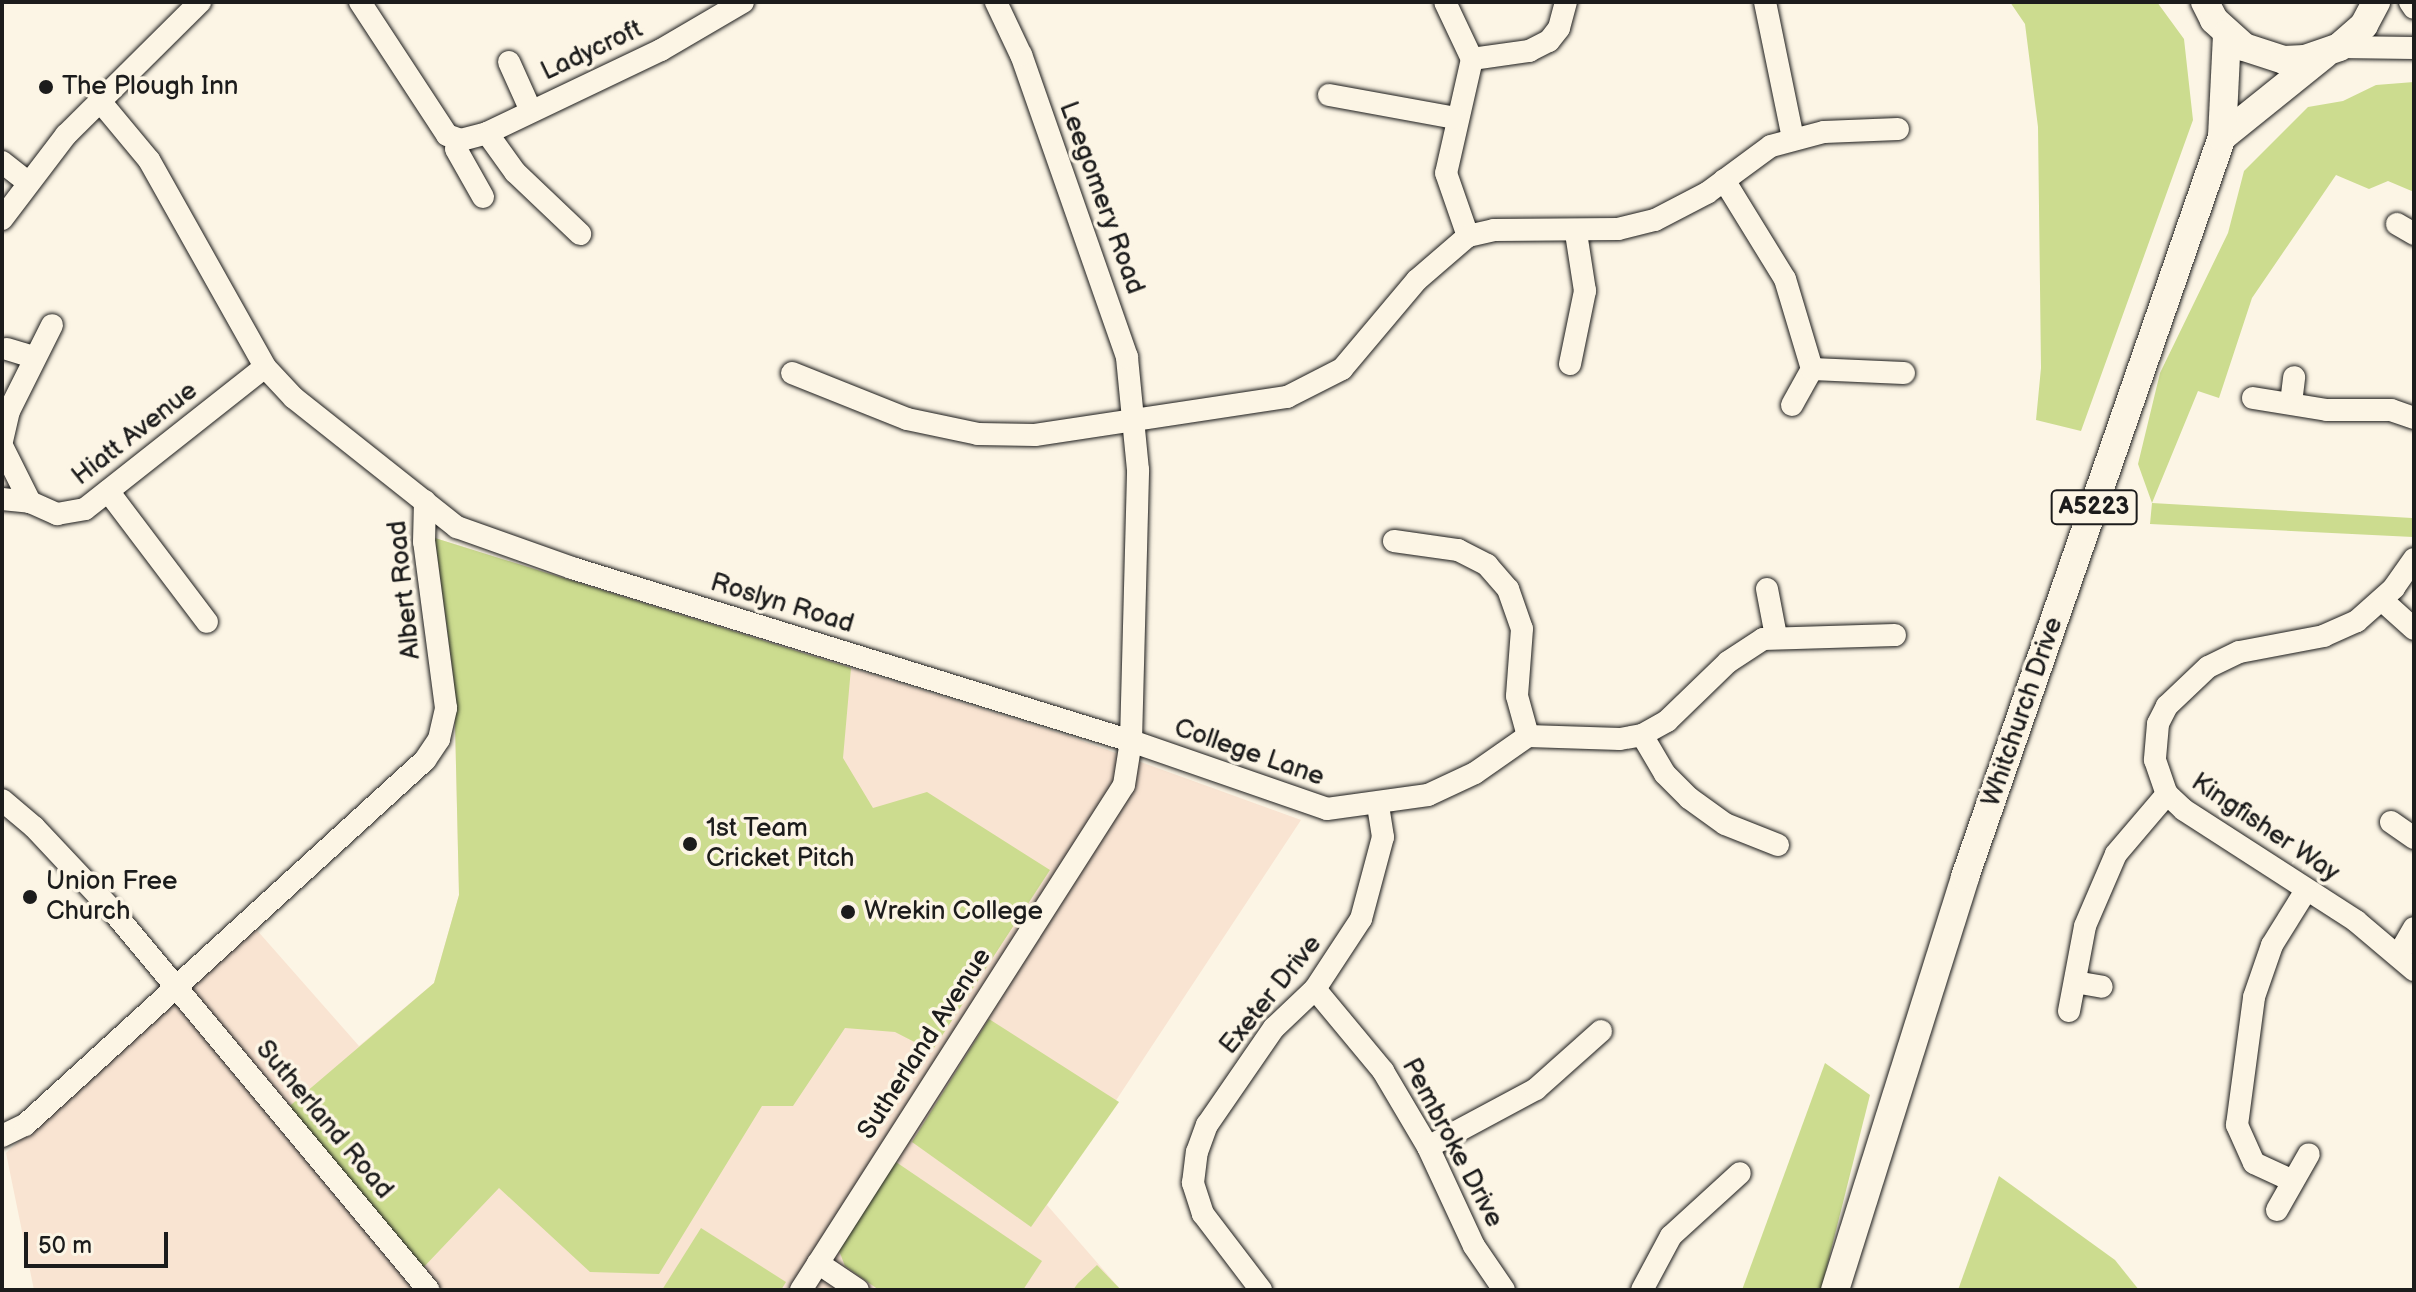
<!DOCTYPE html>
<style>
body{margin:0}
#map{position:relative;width:2416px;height:1292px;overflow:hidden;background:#fcf5e5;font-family:"Balsamiq Sans",sans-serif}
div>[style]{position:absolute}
.built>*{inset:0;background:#f9e4d2}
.green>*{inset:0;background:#ccdc8f}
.roads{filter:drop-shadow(0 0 2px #1c1c1c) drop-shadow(0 0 2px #1c1c1c)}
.minor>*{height:22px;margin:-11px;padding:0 11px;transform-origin:11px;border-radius:11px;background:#fcf5e5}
.major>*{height:28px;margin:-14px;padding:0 14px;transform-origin:14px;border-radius:14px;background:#fcf5e5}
.dots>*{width:22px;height:22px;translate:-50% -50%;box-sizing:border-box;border:4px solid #fcf5e5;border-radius:50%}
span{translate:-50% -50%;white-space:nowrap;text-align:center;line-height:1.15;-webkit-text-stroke:7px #fcf5e5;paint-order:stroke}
.shield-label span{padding:2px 6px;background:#fcf5e5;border:2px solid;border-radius:6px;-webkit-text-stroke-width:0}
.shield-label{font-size:24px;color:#1c1c1c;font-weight:700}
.street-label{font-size:26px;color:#1c1c1c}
.poi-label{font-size:26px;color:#1c1c1c}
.left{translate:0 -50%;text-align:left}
.frame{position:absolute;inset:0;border:4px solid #1c1c1c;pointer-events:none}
.scale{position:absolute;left:24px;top:1232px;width:144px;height:36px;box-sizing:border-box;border:4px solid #1c1c1c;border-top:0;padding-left:10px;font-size:24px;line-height:28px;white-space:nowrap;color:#1c1c1c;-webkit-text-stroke:6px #fcf5e5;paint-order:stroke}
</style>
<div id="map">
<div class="built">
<div style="clip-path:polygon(435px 538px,1069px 736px,1301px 820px,1047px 1205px,1121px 1290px,34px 1290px,6px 1153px,255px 928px,359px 1046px,434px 983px,459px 895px,454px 680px)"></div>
</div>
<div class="green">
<div style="clip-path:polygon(2010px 2px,2157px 2px,2184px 39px,2193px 120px,2081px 431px,2036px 420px,2041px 368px,2038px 127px,2025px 24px)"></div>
<div style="clip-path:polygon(2414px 82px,2414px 192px,2388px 181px,2369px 189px,2336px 175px,2252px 298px,2219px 398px,2198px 391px,2152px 503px,2412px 518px,2413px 537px,2150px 524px,2152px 503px,2138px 464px,2160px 373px,2228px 233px,2244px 171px,2308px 107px,2343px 101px,2376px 85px)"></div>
<div style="clip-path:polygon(435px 538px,851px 668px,843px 758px,873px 808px,927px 792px,1050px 870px,932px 1051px,895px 1032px,845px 1028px,793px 1106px,762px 1106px,659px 1274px,590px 1272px,499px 1188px,420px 1271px,285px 1110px,434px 983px,459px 895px,454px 680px)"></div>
<div style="clip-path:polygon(989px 1019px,1119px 1102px,1031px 1227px,912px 1142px)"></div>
<div style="clip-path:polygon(1825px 1063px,1870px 1095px,1821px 1290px,1742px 1290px)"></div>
<div style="clip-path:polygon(893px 1160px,1042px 1261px,1023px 1290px,879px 1290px,845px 1266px,838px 1248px)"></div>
<div style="clip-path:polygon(1999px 1176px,2115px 1260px,2139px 1290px,1958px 1290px)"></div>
<div style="clip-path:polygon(701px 1228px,786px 1282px,781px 1290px,662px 1290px)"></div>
<div style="clip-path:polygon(1097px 1265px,1121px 1290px,1073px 1290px,1078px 1283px)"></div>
</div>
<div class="roads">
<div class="minor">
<div style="left:360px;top:2px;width:159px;rotate:56.8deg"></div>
<div style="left:447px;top:135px;width:15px;rotate:20deg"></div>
<div style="left:461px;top:140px;width:27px;rotate:-15deg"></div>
<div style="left:487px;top:133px;width:193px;rotate:-25.5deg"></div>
<div style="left:661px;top:50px;width:95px;rotate:-30.3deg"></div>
<div style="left:1445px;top:2px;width:63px;rotate:64.7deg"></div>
<div style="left:1472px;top:59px;width:117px;rotate:102.8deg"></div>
<div style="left:1446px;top:173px;width:67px;rotate:70.8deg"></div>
<div style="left:1765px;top:2px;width:139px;rotate:78.4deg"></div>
<div style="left:2410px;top:2px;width:7px;rotate:56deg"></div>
<div style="left:2339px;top:47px;width:75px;rotate:0.8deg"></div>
<div style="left:1472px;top:59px;width:58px;rotate:-8deg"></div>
<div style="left:1529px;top:51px;width:22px;rotate:-27deg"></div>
<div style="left:1549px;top:41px;width:16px;rotate:-52deg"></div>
<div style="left:1559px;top:28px;width:27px;rotate:-75deg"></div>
<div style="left:509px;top:62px;width:54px;rotate:65.8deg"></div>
<div style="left:1329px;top:95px;width:128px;rotate:10.3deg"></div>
<div style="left:99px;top:100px;width:78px;rotate:50.2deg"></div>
<div style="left:149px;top:160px;width:237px;rotate:60.7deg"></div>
<div style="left:265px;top:367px;width:42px;rotate:46.9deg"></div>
<div style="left:294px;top:398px;width:208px;rotate:38.4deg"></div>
<div style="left:457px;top:527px;width:122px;rotate:19.6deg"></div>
<div style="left:572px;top:568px;width:585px;rotate:17.2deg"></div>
<div style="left:1131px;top:741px;width:207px;rotate:19.1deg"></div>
<div style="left:1327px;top:809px;width:102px;rotate:-7.9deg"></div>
<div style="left:1428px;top:795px;width:52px;rotate:-25.1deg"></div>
<div style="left:1475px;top:773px;width:65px;rotate:-34.9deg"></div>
<div style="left:1528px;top:736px;width:92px;rotate:1.9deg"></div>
<div style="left:1620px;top:739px;width:22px;rotate:-10deg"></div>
<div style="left:1642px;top:735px;width:29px;rotate:-29deg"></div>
<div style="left:1667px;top:721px;width:85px;rotate:-44deg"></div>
<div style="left:1728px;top:662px;width:42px;rotate:-33.3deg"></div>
<div style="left:1763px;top:639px;width:132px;rotate:-1.7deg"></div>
<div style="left:487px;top:133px;width:48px;rotate:54.3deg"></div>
<div style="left:515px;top:172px;width:90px;rotate:43.6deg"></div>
<div style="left:461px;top:140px;width:10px;rotate:119deg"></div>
<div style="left:456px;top:149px;width:55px;rotate:60.6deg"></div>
<div style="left:2px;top:162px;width:33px;rotate:38deg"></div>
<div style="left:1724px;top:180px;width:116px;rotate:58.4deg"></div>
<div style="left:1785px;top:279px;width:94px;rotate:73.3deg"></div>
<div style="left:2px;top:219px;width:106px;rotate:-52.7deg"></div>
<div style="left:66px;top:135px;width:189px;rotate:-44.8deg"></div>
<div style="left:2397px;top:224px;width:20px;rotate:30deg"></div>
<div style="left:7px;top:349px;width:27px;rotate:17deg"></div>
<div style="left:1570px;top:364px;width:75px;rotate:-78.4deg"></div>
<div style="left:1585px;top:291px;width:59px;rotate:-98.8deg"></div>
<div style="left:792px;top:373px;width:124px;rotate:21.8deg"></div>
<div style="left:907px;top:419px;width:73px;rotate:11.9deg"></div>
<div style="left:978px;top:434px;width:57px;rotate:1deg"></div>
<div style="left:1035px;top:435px;width:255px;rotate:-8.6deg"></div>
<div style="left:1287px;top:397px;width:62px;rotate:-27deg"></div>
<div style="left:1342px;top:369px;width:116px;rotate:-49.9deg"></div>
<div style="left:1417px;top:280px;width:67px;rotate:-40.8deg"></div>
<div style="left:1468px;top:236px;width:27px;rotate:-13deg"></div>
<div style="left:1494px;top:230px;width:124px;rotate:-0.5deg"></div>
<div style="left:1618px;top:229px;width:38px;rotate:-14deg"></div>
<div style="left:1655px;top:220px;width:59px;rotate:-27.4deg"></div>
<div style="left:1707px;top:193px;width:79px;rotate:-36.3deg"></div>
<div style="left:1771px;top:146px;width:55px;rotate:-14.8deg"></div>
<div style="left:1824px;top:132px;width:74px;rotate:-2.3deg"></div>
<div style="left:2253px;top:398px;width:75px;rotate:9.2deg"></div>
<div style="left:2327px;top:410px;width:64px"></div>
<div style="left:2391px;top:410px;width:24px;rotate:19deg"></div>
<div style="left:2291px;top:403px;width:26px;rotate:-83deg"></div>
<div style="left:1792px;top:405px;width:41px;rotate:-60.9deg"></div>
<div style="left:1812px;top:369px;width:92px;rotate:2.5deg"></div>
<div style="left:2px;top:441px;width:31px;rotate:-77deg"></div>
<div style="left:9px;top:411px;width:96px;rotate:-63.4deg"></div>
<div style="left:2px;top:446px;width:63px;rotate:63.4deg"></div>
<div style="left:108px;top:491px;width:164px;rotate:52.9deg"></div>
<div style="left:2px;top:499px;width:28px;rotate:6deg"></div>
<div style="left:30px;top:502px;width:30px;rotate:24deg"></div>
<div style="left:57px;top:514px;width:28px;rotate:-10deg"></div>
<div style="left:85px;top:509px;width:229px;rotate:-38.3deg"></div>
<div style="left:1394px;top:541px;width:65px;rotate:8deg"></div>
<div style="left:1458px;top:550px;width:33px;rotate:27deg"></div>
<div style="left:1487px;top:565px;width:32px;rotate:49deg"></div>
<div style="left:1508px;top:589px;width:42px;rotate:70.7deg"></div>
<div style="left:1522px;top:629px;width:67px;rotate:94.3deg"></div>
<div style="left:1517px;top:696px;width:41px;rotate:74.6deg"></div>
<div style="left:2414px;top:559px;width:35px;rotate:125deg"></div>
<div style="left:2394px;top:588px;width:50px;rotate:138.3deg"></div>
<div style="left:2357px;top:621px;width:36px;rotate:156deg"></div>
<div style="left:2324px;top:636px;width:86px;rotate:169.3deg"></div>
<div style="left:2239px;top:652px;width:34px;rotate:154deg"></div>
<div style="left:2208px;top:667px;width:57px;rotate:136.4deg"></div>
<div style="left:2167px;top:706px;width:20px;rotate:117deg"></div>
<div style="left:2158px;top:724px;width:36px;rotate:95deg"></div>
<div style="left:2155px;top:760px;width:36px;rotate:71deg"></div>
<div style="left:2167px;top:794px;width:23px;rotate:43deg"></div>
<div style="left:2184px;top:810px;width:205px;rotate:32.8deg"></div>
<div style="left:2356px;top:921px;width:76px;rotate:40.2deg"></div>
<div style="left:1767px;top:589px;width:48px;rotate:79.2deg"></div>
<div style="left:2383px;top:601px;width:42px;rotate:42.1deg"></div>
<div style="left:1642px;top:735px;width:45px;rotate:59.5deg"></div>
<div style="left:1665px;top:774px;width:34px;rotate:45deg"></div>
<div style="left:1689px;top:798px;width:44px;rotate:35.8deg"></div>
<div style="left:1725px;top:824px;width:57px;rotate:21.6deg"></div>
<div style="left:2px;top:800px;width:42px;rotate:40.2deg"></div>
<div style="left:34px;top:827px;width:112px;rotate:46.8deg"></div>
<div style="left:111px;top:909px;width:496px;rotate:50.2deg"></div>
<div style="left:2391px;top:822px;width:28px;rotate:35deg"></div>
<div style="left:2399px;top:954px;width:30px;rotate:-60deg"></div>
<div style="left:2075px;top:982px;width:27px;rotate:10deg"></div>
<div style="left:1315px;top:989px;width:107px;rotate:50.3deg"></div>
<div style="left:1383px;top:1071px;width:88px;rotate:59.4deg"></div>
<div style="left:1428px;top:1147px;width:109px;rotate:65.1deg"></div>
<div style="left:1474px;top:1246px;width:53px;rotate:55.7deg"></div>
<div style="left:2069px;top:1011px;width:86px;rotate:-79.3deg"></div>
<div style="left:2085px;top:926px;width:78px;rotate:-66.7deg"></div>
<div style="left:2116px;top:854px;width:79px;rotate:-49.6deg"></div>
<div style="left:2px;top:1136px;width:25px;rotate:-26deg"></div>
<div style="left:25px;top:1125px;width:542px;rotate:-42.38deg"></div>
<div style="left:425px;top:760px;width:25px;rotate:-56deg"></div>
<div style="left:439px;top:739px;width:32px;rotate:-77deg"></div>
<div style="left:446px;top:708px;width:167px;rotate:-97.5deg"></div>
<div style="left:424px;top:542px;width:41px;rotate:-88.6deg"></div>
<div style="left:1428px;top:1147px;width:123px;rotate:-28.2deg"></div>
<div style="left:1536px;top:1089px;width:87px;rotate:-41.7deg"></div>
<div style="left:2293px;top:1181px;width:43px;rotate:-155.2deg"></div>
<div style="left:2254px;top:1163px;width:42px;rotate:-114.1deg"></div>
<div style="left:2237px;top:1125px;width:129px;rotate:-82.4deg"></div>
<div style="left:2254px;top:997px;width:55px;rotate:-70.9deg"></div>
<div style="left:2272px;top:945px;width:62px;rotate:-58.1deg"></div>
<div style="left:2277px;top:1210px;width:64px;rotate:-60.3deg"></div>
<div style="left:818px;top:1263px;width:48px;rotate:34deg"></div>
<div style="left:801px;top:1290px;width:599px;rotate:-57.4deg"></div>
<div style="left:1124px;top:785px;width:45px;rotate:-81deg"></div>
<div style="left:1131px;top:741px;width:271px;rotate:-88.5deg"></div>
<div style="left:1138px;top:470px;width:114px;rotate:-95.6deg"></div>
<div style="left:1127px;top:357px;width:320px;rotate:-109.3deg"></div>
<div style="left:1021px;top:55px;width:59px;rotate:-115.3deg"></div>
<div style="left:1261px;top:1290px;width:96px;rotate:-127.3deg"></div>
<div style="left:1203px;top:1214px;width:33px;rotate:-108deg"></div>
<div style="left:1193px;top:1183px;width:31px;rotate:-83deg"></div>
<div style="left:1197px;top:1152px;width:29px;rotate:-70deg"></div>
<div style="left:1207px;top:1125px;width:118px;rotate:-55.4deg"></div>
<div style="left:1274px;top:1028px;width:57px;rotate:-43.6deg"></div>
<div style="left:1315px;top:989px;width:84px;rotate:-56.7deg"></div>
<div style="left:1361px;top:919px;width:85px;rotate:-75deg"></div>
<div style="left:1383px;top:837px;width:31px;rotate:-99deg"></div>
<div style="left:1642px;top:1290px;width:61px;rotate:-61.8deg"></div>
<div style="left:1671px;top:1236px;width:93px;rotate:-42.4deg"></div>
</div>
<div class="major">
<div style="left:2205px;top:2px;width:20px;rotate:63deg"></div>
<div style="left:2214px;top:20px;width:40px;rotate:42deg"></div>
<div style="left:2244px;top:47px;width:42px;rotate:18deg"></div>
<div style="left:2284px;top:60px;width:21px;rotate:-3deg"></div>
<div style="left:2305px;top:59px;width:36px;rotate:-19deg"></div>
<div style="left:2339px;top:47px;width:33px;rotate:-41deg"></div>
<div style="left:2364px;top:25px;width:26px;rotate:-62deg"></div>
<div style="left:2222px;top:137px;width:131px;rotate:-38.8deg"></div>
<div style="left:1835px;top:1290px;width:433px;rotate:-72.5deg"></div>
<div style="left:1965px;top:877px;width:783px;rotate:-70.85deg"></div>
<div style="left:2222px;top:137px;width:103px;rotate:-87.2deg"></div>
</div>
</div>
<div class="dots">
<div style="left:46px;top:87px;background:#1c1c1c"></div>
<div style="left:690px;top:844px;background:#1c1c1c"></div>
<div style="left:30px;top:897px;background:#1c1c1c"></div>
<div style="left:848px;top:912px;background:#1c1c1c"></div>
</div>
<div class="shield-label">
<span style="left:2094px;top:507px">A5223</span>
</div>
<div class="street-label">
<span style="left:592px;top:51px;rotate:-25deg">Ladycroft</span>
<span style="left:1101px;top:198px;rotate:70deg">Leegomery Road</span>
<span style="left:135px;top:434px;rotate:-38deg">Hiatt Avenue</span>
<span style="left:405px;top:590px;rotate:-96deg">Albert Road</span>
<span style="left:782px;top:604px;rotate:17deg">Roslyn Road</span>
<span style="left:2023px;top:712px;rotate:-71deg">Whitchurch Drive</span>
<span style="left:1249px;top:753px;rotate:19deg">College Lane</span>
<span style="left:2265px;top:828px;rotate:34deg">Kingfisher Way</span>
<span style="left:1271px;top:995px;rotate:-51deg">Exeter Drive</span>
<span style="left:925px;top:1044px;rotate:-57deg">Sutherland Avenue</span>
<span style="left:324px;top:1120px;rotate:50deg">Sutherland Road</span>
<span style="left:1452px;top:1143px;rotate:62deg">Pembroke Drive</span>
</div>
<div class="poi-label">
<span class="left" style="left:62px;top:87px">The Plough Inn</span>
<span class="left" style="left:706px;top:844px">1st Team<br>Cricket Pitch</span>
<span class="left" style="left:46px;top:897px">Union Free<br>Church</span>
<span class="left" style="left:864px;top:912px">Wrekin College</span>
</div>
<div class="frame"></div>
<div class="scale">50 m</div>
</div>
